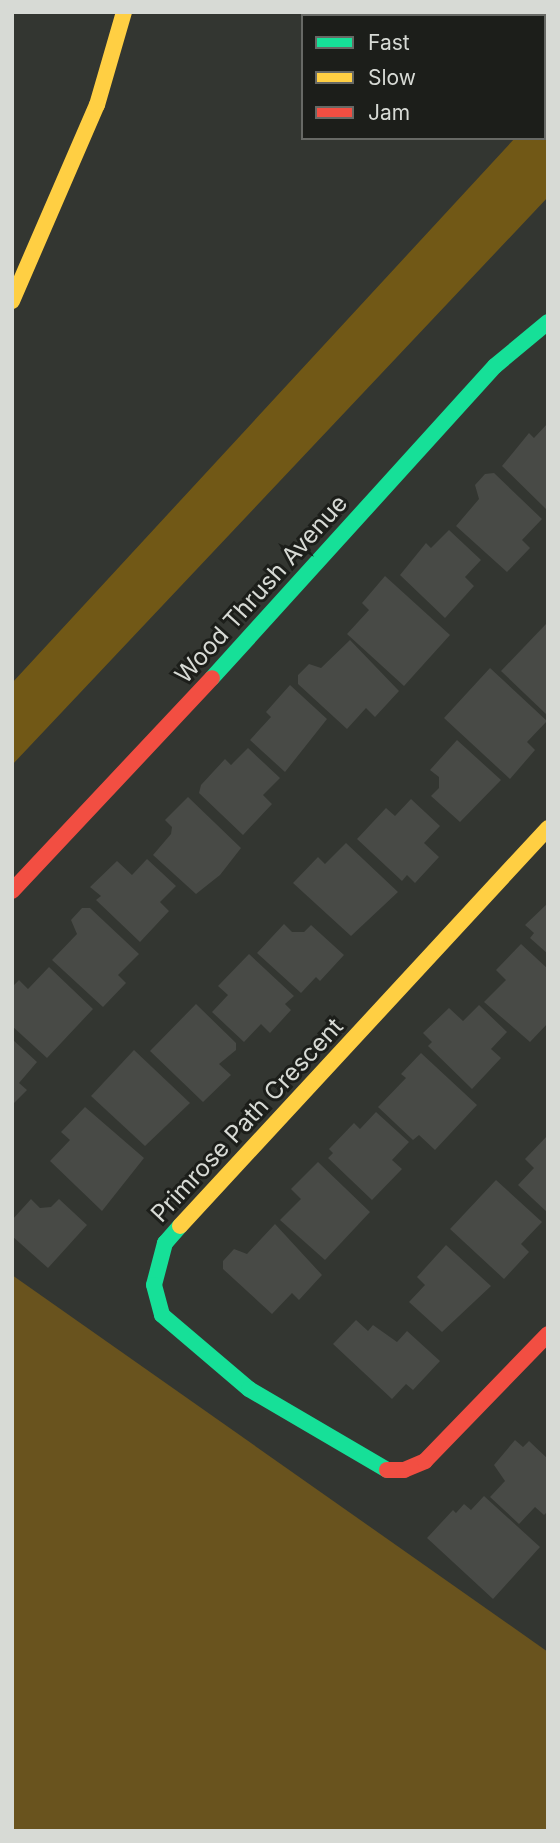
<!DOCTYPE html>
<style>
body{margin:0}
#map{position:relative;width:560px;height:1843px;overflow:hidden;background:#333631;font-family:Inter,sans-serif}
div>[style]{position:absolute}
.green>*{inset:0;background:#69531e}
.forest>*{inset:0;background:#715816}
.building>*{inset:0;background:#484a46}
.street>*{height:30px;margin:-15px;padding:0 15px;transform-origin:15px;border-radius:15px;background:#667067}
.fast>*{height:16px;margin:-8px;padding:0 8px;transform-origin:8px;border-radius:8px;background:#16e098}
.slow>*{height:16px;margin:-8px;padding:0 8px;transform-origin:8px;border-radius:8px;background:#ffcf43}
.jam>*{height:16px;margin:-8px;padding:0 8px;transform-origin:8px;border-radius:8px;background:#f24e42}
span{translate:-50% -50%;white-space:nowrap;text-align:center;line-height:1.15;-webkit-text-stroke:6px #1c1e1a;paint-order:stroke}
.street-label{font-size:24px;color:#d7dad5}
.frame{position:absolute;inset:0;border:14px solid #d7dad5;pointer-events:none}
.legend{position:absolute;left:301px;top:14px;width:245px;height:126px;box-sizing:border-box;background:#1c1e1a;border:2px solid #676965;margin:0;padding:9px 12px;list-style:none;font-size:21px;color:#d7dad5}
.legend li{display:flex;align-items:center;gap:14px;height:35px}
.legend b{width:35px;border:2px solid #676965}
</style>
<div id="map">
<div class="green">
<div style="clip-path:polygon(12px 1275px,548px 1652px,548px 1831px,12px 1831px)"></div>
</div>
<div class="forest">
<div style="clip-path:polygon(548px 103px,548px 197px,12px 765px,12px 683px,515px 138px,544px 138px)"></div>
</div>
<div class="building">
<div style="clip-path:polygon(548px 423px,548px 507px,546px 509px,502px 466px,529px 433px,534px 438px)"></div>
<div style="clip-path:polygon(494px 473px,542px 519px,522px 540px,530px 548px,507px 572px,456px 526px,479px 499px,475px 485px,485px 474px)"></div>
<div style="clip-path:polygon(449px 530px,481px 560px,465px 577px,474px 586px,445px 618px,400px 575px,426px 543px,431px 548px)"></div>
<div style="clip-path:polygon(385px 576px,450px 635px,404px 686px,347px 634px,369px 610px,362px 603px)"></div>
<div style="clip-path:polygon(546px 624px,548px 625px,546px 714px,501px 671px)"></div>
<div style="clip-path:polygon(350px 640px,399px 691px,375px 717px,366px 708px,347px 729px,298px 684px,298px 675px,309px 664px,321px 668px)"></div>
<div style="clip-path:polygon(490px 668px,547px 721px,527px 742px,535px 750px,510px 779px,444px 718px)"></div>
<div style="clip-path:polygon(290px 685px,327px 719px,285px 772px,250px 740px,271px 717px,266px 712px)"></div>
<div style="clip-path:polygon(457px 740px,501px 780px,460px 822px,431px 796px,439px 788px,439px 777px,430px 770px)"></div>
<div style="clip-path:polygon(248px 748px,280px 778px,263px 795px,272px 804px,243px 835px,199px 793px,201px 785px,225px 759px,231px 765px)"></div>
<div style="clip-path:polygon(188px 797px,241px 848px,220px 875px,196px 894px,153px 855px,171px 834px,172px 827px,165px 820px)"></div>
<div style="clip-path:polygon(411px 799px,440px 826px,424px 843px,439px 857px,415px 883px,407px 875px,402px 881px,357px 839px,386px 808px,395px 816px)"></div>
<div style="clip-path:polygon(346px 843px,398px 892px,351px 936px,293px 883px,318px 857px,325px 864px)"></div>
<div style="clip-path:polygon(147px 859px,176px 886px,160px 902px,169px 911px,140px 942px,96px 900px,101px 896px,90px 887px,117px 861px,132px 875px)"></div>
<div style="clip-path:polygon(548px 903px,548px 954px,530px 938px,534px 933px,525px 925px)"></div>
<div style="clip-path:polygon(82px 908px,90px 908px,139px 954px,118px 975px,126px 983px,103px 1007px,52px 960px,77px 934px,71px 920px)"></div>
<div style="clip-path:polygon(284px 924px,292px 932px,304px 932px,311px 925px,344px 955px,320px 981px,316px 977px,301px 993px,257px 953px)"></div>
<div style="clip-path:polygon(521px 944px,548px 969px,548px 1023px,530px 1042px,484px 1002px,506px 980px,496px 970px)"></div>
<div style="clip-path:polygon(249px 954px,294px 996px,285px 1004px,291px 1010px,270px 1033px,261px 1024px,244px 1042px,212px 1012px,228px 995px,218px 986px)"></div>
<div style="clip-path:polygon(49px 967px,93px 1009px,47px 1058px,12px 1026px,12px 987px,19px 980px,28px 989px)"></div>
<div style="clip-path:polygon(196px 1004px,236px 1043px,236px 1050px,219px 1064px,231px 1075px,203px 1102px,150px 1051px)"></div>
<div style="clip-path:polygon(479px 1005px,507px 1032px,491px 1049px,501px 1058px,472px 1089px,428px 1046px,432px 1042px,423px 1033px,449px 1008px,463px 1021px)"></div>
<div style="clip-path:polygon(12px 1039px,37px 1062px,19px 1083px,27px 1090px,12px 1105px)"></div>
<div style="clip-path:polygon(134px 1050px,190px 1103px,145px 1146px,91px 1096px)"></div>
<div style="clip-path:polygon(421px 1053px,477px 1105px,435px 1150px,419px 1135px,413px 1140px,378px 1107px,406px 1078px,401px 1074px)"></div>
<div style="clip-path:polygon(85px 1107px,144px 1158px,102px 1211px,50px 1161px,70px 1140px,61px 1132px)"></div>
<div style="clip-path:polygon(376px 1112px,409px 1142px,392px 1160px,402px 1169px,372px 1200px,328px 1158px,333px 1153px,329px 1149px,354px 1123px,360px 1129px)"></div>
<div style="clip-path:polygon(548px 1135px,548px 1213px,518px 1185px,534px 1168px,525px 1159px)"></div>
<div style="clip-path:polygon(318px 1162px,370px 1212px,325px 1260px,280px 1220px,301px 1199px,291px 1189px)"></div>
<div style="clip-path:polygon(496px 1180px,542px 1222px,521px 1244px,529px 1252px,504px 1279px,450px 1229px)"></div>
<div style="clip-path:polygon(31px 1199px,40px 1208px,51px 1207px,59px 1199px,87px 1225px,48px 1268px,12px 1236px,12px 1220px)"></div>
<div style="clip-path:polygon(275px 1224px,322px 1275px,299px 1300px,292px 1293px,272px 1314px,223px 1269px,223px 1261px,234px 1249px,247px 1254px)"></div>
<div style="clip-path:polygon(446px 1245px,491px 1286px,442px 1332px,409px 1302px,425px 1285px,417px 1277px)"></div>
<div style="clip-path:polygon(356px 1320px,368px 1331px,373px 1325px,397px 1342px,407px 1331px,440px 1361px,413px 1390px,406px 1384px,392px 1399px,333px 1344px)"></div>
<div style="clip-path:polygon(515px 1440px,523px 1447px,529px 1441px,548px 1459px,548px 1511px,544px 1515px,535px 1507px,519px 1524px,490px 1497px,505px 1481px,494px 1465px)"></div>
<div style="clip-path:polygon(484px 1496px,540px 1547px,493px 1599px,427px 1538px,453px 1510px,456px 1513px,464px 1504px,471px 1510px)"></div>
</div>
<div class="street">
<div style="left:490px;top:16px;width:4px;rotate:-63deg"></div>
</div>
<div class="fast">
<div style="left:212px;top:678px;width:421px;rotate:-47.8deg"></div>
<div style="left:495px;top:366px;width:69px;rotate:-39.7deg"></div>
<div style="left:180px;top:1226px;width:23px;rotate:131deg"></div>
<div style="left:165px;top:1243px;width:43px;rotate:104.7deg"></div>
<div style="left:154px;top:1285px;width:31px;rotate:75deg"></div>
<div style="left:162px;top:1315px;width:114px;rotate:40.4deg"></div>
<div style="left:249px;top:1389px;width:160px;rotate:30.4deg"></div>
</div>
<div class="slow">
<div style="left:12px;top:301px;width:214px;rotate:-66.6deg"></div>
<div style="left:97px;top:105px;width:97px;rotate:-73.8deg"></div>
<div style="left:180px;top:1226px;width:542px;rotate:-47.24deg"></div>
</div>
<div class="jam">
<div style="left:12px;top:891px;width:292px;rotate:-46.8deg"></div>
<div style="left:387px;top:1470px;width:17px"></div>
<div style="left:404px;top:1470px;width:23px;rotate:-23deg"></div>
<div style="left:425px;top:1461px;width:177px;rotate:-45.9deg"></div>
</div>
<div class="street-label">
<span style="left:261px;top:589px;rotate:-48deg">Wood Thrush Avenue</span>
<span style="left:247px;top:1120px;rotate:-47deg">Primrose Path Crescent</span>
</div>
<div class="frame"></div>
<ul class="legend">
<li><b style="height:9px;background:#16e098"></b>Fast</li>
<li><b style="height:9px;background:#ffcf43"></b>Slow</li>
<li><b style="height:9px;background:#f24e42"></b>Jam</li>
</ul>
</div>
